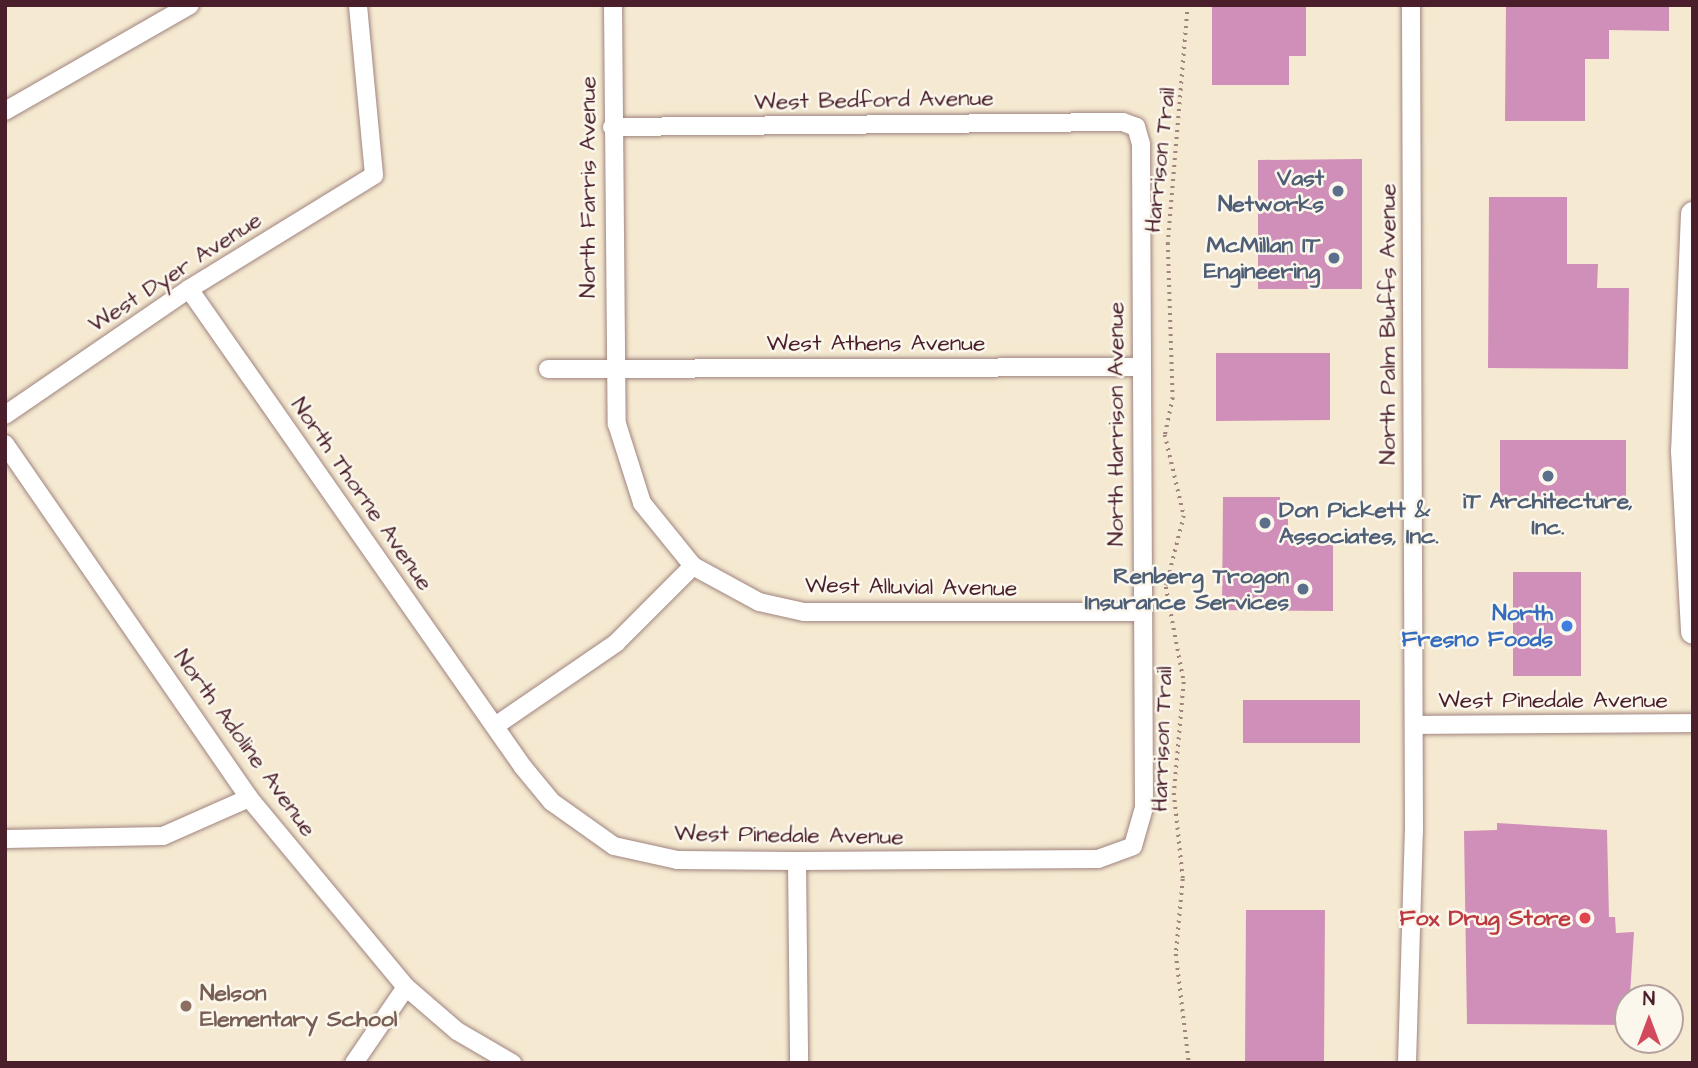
<!DOCTYPE html>
<style>
body{margin:0}
#map{position:relative;width:1698px;height:1068px;overflow:hidden;background:#f5e9d1;font-family:"Architects Daughter",sans-serif}
div>[style]{position:absolute}
.building>*{inset:0;background:#d08fb8}
.path>*{height:3.5px;margin-top:-1.75px;transform-origin:0;background:repeating-linear-gradient(90deg,#a0847e 0 2px,transparent 0 7px)}
.roads{filter:drop-shadow(0 0 2px #a0847e) drop-shadow(0 0 2px #a0847e)}
.minor>*{height:18px;margin:-9px;padding:0 9px;transform-origin:9px;border-radius:9px;background:#fff}
.secondary>*{height:24px;margin:-12px;padding:0 12px;transform-origin:12px;border-radius:12px;background:#fff}
.dots>*{width:19px;height:19px;translate:-50% -50%;box-sizing:border-box;border:4px solid #fbf7ec;border-radius:50%}
span{translate:-50% -50%;white-space:nowrap;text-align:center;line-height:1.15;-webkit-text-stroke:5px #fbf7ec;paint-order:stroke}
.street-label{font-size:23px;color:#4a1f2b}
.service-label{font-size:23px;color:#4e5e75;font-weight:700}
.right{translate:-100% -50%;text-align:right}
.left{translate:0 -50%;text-align:left}
.shop-label{font-size:23px;color:#366cbe;font-weight:700}
.health-label{font-size:23px;color:#be3a42;font-weight:700}
.education-label{font-size:23px;color:#785e54;font-weight:700}
.frame{position:absolute;inset:0;border:7px solid #4a1f2b;pointer-events:none}
.north{position:absolute;left:1614px;top:984px;width:70px;height:70px;box-sizing:border-box;background:#fbf7ec;border:2px solid #b4a19f;border-radius:50%;rotate:0deg;font-size:19px;font-weight:700;line-height:28px;text-align:center;color:#4a1f2b}
.north::after{content:'';display:block;margin:auto;width:24px;height:32px;background:#d1495b;clip-path:polygon(50% 0,100% 100%,50% 72%,0 100%)}
</style>
<div id="map">
<div class="building">
<div style="clip-path:polygon(1212px 5px,1306px 5px,1306px 56px,1289px 56px,1289px 85px,1212px 85px)"></div>
<div style="clip-path:polygon(1506px 5px,1669px 5px,1669px 31px,1609px 30px,1609px 59px,1585px 59px,1585px 121px,1505px 121px)"></div>
<div style="clip-path:polygon(1362px 159px,1362px 289px,1258px 289px,1258px 160px)"></div>
<div style="clip-path:polygon(1489px 197px,1567px 197px,1567px 264px,1598px 264px,1597px 288px,1629px 288px,1628px 369px,1488px 368px)"></div>
<div style="clip-path:polygon(1216px 353px,1330px 353px,1330px 420px,1216px 421px)"></div>
<div style="clip-path:polygon(1500px 440px,1626px 440px,1626px 500px,1500px 500px)"></div>
<div style="clip-path:polygon(1223px 497px,1280px 497px,1279px 519px,1288px 519px,1288px 532px,1307px 532px,1307px 545px,1333px 545px,1333px 611px,1222px 610px)"></div>
<div style="clip-path:polygon(1513px 572px,1581px 572px,1581px 676px,1513px 676px)"></div>
<div style="clip-path:polygon(1243px 700px,1360px 700px,1360px 743px,1243px 743px)"></div>
<div style="clip-path:polygon(1497px 823px,1607px 830px,1609px 917px,1615px 917px,1616px 933px,1634px 932px,1628px 1025px,1467px 1024px,1464px 831px,1497px 830px)"></div>
<div style="clip-path:polygon(1246px 910px,1325px 910px,1324px 1063px,1245px 1063px)"></div>
</div>
<div class="path">
<div style="left:1188px;top:5px;width:239px;rotate:94.8deg"></div>
<div style="left:1168px;top:243px;width:155px;rotate:88.2deg"></div>
<div style="left:1173px;top:398px;width:38px;rotate:102deg"></div>
<div style="left:1165px;top:435px;width:83px;rotate:76.8deg"></div>
<div style="left:1184px;top:516px;width:73px;rotate:104.2deg"></div>
<div style="left:1166px;top:587px;width:97px;rotate:79.3deg"></div>
<div style="left:1184px;top:682px;width:111px;rotate:95.1deg"></div>
<div style="left:1174px;top:793px;width:86px;rotate:84deg"></div>
<div style="left:1183px;top:879px;width:75px;rotate:95.3deg"></div>
<div style="left:1176px;top:954px;width:110px;rotate:83.2deg"></div>
</div>
<div class="roads">
<div class="minor">
<div style="left:613px;top:5px;width:419px;rotate:89.5deg"></div>
<div style="left:617px;top:424px;width:83px;rotate:72.4deg"></div>
<div style="left:642px;top:503px;width:81px;rotate:51deg"></div>
<div style="left:5px;top:111px;width:213px;rotate:-29.8deg"></div>
<div style="left:189px;top:289px;width:583px;rotate:55.06deg"></div>
<div style="left:523px;top:767px;width:45px;rotate:50.4deg"></div>
<div style="left:552px;top:802px;width:76px;rotate:35.4deg"></div>
<div style="left:614px;top:846px;width:65px;rotate:12.5deg"></div>
<div style="left:677px;top:860px;width:120px;rotate:0.5deg"></div>
<div style="left:797px;top:861px;width:301px;rotate:-0.4deg"></div>
<div style="left:1098px;top:859px;width:37px;rotate:-20deg"></div>
<div style="left:1133px;top:846px;width:40px;rotate:-74deg"></div>
<div style="left:1144px;top:808px;width:664px;rotate:-90.26deg"></div>
<div style="left:1141px;top:144px;width:18px;rotate:-106deg"></div>
<div style="left:1136px;top:127px;width:14px;rotate:-159deg"></div>
<div style="left:1123px;top:122px;width:511px;rotate:179.44deg"></div>
<div style="left:548px;top:369px;width:591px;rotate:-0.19deg"></div>
<div style="left:5px;top:415px;width:223px;rotate:-34.4deg"></div>
<div style="left:189px;top:289px;width:217px;rotate:-31.6deg"></div>
<div style="left:374px;top:175px;width:171px;rotate:-95.4deg"></div>
<div style="left:5px;top:444px;width:430px;rotate:55.4deg"></div>
<div style="left:249px;top:798px;width:246px;rotate:50.3deg"></div>
<div style="left:406px;top:987px;width:67px;rotate:40.8deg"></div>
<div style="left:457px;top:1031px;width:64px;rotate:30.2deg"></div>
<div style="left:1414px;top:725px;width:279px;rotate:-0.4deg"></div>
<div style="left:495px;top:726px;width:147px;rotate:-34.4deg"></div>
<div style="left:616px;top:643px;width:109px;rotate:-45deg"></div>
<div style="left:693px;top:566px;width:75px;rotate:28.6deg"></div>
<div style="left:759px;top:602px;width:46px;rotate:12.5deg"></div>
<div style="left:804px;top:612px;width:337px"></div>
<div style="left:5px;top:839px;width:158px;rotate:-1.1deg"></div>
<div style="left:163px;top:836px;width:94px;rotate:-23.8deg"></div>
<div style="left:797px;top:861px;width:202px;rotate:89.4deg"></div>
<div style="left:354px;top:1063px;width:92px;rotate:-55.6deg"></div>
<div style="left:1407px;top:1063px;width:232px;rotate:-88.3deg"></div>
<div style="left:1414px;top:831px;width:826px;rotate:-90.21deg"></div>
</div>
<div class="secondary">
<div style="left:1693px;top:214px;width:237px;rotate:92.4deg"></div>
<div style="left:1683px;top:451px;width:181px;rotate:86.8deg"></div>
</div>
</div>
<div class="dots">
<div style="left:1338px;top:191px;background:#5c6f8a"></div>
<div style="left:1334px;top:258px;background:#5c6f8a"></div>
<div style="left:1548px;top:476px;background:#5c6f8a"></div>
<div style="left:1265px;top:523px;background:#5c6f8a"></div>
<div style="left:1303px;top:589px;background:#5c6f8a"></div>
<div style="left:1567px;top:626px;background:#3f7fe0"></div>
<div style="left:1585px;top:918px;background:#e0444e"></div>
<div style="left:186px;top:1006px;background:#8d6e63"></div>
</div>
<div class="street-label">
<span style="left:874px;top:100px;rotate:-1deg">West Bedford Avenue</span>
<span style="left:1160px;top:160px;rotate:-84deg">Harrison Trail</span>
<span style="left:588px;top:187px;rotate:-90deg">North Farris Avenue</span>
<span style="left:175px;top:272px;rotate:-33deg">West Dyer Avenue</span>
<span style="left:1388px;top:324px;rotate:-90deg">North Palm Bluffs Avenue</span>
<span style="left:876px;top:343px">West Athens Avenue</span>
<span style="left:1116px;top:424px;rotate:-90deg">North Harrison Avenue</span>
<span style="left:362px;top:494px;rotate:55deg">North Thorne Avenue</span>
<span style="left:911px;top:587px;rotate:1deg">West Alluvial Avenue</span>
<span style="left:1553px;top:700px">West Pinedale Avenue</span>
<span style="left:1162px;top:739px;rotate:-88deg">Harrison Trail</span>
<span style="left:245px;top:743px;rotate:54deg">North Adoline Avenue</span>
<span style="left:789px;top:835px;rotate:1deg">West Pinedale Avenue</span>
</div>
<div class="service-label">
<span class="right" style="left:1324px;top:191px">Vast<br>Networks</span>
<span class="right" style="left:1320px;top:258px">McMillan IT<br>Engineering</span>
<span style="left:1548px;top:514px">iT Architecture,<br>Inc.</span>
<span class="left" style="left:1279px;top:523px">Don Pickett &amp;<br>Associates, Inc.</span>
<span class="right" style="left:1289px;top:589px">Renberg Trogon<br>Insurance Services</span>
</div>
<div class="shop-label">
<span class="right" style="left:1553px;top:626px">North<br>Fresno Foods</span>
</div>
<div class="health-label">
<span class="right" style="left:1571px;top:918px">Fox Drug Store</span>
</div>
<div class="education-label">
<span class="left" style="left:200px;top:1006px">Nelson<br>Elementary School</span>
</div>
<div class="frame"></div>
<div class="north">N</div>
</div>
